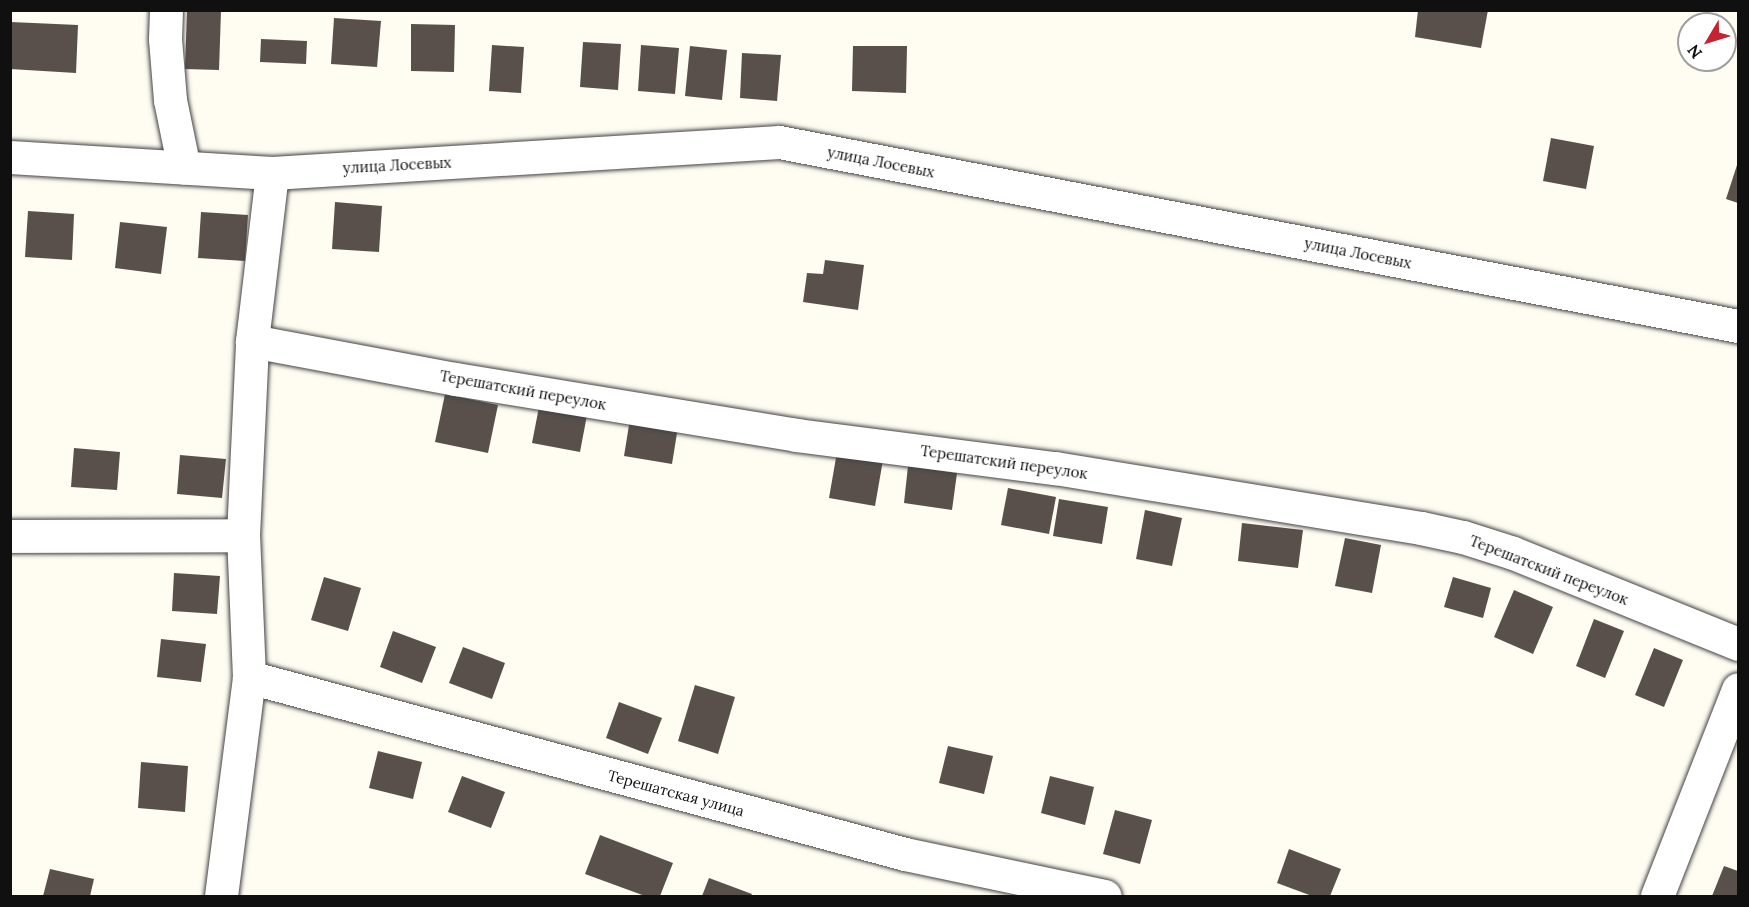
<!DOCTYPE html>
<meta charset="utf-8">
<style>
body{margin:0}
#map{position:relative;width:1749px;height:907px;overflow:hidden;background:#fffcf2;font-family:Lora,serif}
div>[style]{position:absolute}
.building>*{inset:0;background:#59504c}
.roads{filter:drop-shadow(0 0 2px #434343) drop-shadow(0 0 2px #434343)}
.minor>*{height:33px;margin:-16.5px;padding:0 16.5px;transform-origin:16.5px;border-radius:16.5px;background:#fff}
span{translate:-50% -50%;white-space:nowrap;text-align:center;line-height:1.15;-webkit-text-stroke:6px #fff;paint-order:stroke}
.street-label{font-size:15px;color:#101010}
.frame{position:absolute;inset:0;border:12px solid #101010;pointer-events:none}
.north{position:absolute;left:1677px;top:12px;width:60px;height:60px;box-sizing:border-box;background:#fff;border:2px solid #9f9f9f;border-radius:50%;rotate:232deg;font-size:16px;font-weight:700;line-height:24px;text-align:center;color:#101010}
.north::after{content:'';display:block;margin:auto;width:21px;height:27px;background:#c32430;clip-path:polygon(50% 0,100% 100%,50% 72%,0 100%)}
</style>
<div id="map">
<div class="building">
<div style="clip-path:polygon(187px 10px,221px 11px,219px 70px,185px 69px)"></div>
<div style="clip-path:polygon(1418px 10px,1488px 10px,1481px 48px,1415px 37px)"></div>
<div style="clip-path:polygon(334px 18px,381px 21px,377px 67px,331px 64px)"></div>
<div style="clip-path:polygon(11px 22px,78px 25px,76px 73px,10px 69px)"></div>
<div style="clip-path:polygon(411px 24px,455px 25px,454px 72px,411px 71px)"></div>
<div style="clip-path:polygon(261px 39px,307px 41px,306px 64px,260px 62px)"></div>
<div style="clip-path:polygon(583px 42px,621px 44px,618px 90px,580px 87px)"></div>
<div style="clip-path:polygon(492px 45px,524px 47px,521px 93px,489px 91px)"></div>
<div style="clip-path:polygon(641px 45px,679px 48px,675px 94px,638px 91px)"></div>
<div style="clip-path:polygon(690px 46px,727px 50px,722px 100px,685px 96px)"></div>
<div style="clip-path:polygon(853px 46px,907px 46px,906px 93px,852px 91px)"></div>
<div style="clip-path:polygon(742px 53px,781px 55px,777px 101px,740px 98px)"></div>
<div style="clip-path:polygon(1551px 138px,1594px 146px,1586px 189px,1543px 181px)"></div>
<div style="clip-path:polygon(1738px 162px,1738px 203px,1726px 199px)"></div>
<div style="clip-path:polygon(335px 202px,382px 206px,379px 252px,332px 249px)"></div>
<div style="clip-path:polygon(28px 211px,74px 214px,72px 260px,25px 257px)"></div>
<div style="clip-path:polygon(201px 212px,248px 215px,245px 261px,198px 258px)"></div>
<div style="clip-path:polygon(120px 222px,167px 227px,161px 274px,115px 268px)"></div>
<div style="clip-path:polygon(825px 260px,864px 265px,858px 310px,803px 302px,807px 273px,823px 274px)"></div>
<div style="clip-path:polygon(445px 394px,498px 405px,488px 453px,435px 442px)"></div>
<div style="clip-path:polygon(539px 407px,587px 415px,580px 452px,532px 443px)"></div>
<div style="clip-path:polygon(630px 419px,678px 427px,672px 464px,624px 456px)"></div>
<div style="clip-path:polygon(74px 448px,120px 452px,117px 490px,71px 487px)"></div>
<div style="clip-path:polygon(837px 452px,883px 460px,875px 506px,829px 498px)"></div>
<div style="clip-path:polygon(180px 455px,226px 459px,222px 498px,177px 494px)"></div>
<div style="clip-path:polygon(908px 466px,957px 473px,952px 510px,904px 503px)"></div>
<div style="clip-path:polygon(1008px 488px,1056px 497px,1049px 534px,1001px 525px)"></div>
<div style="clip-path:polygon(1059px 499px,1108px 507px,1102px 544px,1053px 536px)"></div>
<div style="clip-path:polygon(1145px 510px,1182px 518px,1172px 566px,1136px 559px)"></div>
<div style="clip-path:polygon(1242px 523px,1303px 530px,1298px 568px,1238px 561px)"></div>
<div style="clip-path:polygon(1345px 538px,1381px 545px,1372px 593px,1335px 586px)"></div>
<div style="clip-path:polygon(174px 573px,220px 576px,217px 614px,172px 611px)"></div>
<div style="clip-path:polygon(324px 577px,361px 588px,348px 631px,311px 620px)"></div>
<div style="clip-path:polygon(1453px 577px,1491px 588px,1483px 618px,1444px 607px)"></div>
<div style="clip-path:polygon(1514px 590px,1553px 607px,1533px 654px,1494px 637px)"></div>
<div style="clip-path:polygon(1594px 619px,1624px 631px,1605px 678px,1576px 666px)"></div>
<div style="clip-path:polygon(393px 631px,436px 647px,422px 683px,380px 667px)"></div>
<div style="clip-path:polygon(161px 639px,206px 644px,201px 682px,157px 677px)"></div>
<div style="clip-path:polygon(463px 647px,505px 663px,492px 699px,449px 683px)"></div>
<div style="clip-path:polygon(1654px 648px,1683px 660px,1664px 707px,1635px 695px)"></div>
<div style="clip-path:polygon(695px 685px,735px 697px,718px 754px,678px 741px)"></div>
<div style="clip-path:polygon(619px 702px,662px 718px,648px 754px,606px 738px)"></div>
<div style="clip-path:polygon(948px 746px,993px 756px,984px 794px,939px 783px)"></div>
<div style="clip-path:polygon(378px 751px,422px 762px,413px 799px,369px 788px)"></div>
<div style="clip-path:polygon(141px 762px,188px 766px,185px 812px,138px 808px)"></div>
<div style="clip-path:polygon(462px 776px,505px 792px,491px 828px,448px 812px)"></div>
<div style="clip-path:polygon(1050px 776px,1094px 787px,1085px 825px,1041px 813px)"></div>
<div style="clip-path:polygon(1115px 810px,1152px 820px,1140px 864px,1103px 854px)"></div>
<div style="clip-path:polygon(600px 835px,673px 863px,660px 896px,645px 896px,585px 874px)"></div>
<div style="clip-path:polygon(1289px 849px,1341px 869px,1330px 896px,1312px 896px,1277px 883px)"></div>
<div style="clip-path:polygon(1724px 866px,1738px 871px,1738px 896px,1712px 896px)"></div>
<div style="clip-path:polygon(50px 869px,94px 879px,90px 896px,43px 896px)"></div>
<div style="clip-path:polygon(709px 878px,752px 894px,751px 896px,702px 896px)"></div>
</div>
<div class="roads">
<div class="minor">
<div style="left:166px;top:10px;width:29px;rotate:92deg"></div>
<div style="left:165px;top:39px;width:61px;rotate:85.3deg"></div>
<div style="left:170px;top:100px;width:69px;rotate:78.4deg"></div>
<div style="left:10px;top:157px;width:262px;rotate:3.5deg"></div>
<div style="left:272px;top:173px;width:508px;rotate:-3.5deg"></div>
<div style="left:779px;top:142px;width:976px;rotate:10.86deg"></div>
<div style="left:252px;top:341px;width:207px;rotate:10.6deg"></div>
<div style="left:455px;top:379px;width:346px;rotate:9.3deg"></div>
<div style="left:796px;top:435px;width:261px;rotate:7.3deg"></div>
<div style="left:1055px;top:468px;width:371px;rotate:9.3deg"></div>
<div style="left:1421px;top:528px;width:43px;rotate:12.1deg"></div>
<div style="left:1463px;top:537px;width:52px;rotate:17.7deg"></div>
<div style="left:1513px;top:553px;width:243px;rotate:22deg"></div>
<div style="left:10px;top:536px;width:233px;rotate:-0.2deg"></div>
<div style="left:249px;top:677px;width:679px;rotate:15.1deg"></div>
<div style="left:905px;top:854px;width:204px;rotate:11.9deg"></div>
<div style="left:221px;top:896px;width:221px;rotate:-82.7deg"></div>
<div style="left:249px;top:677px;width:142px;rotate:-92.4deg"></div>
<div style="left:243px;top:535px;width:194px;rotate:-87.3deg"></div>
<div style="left:252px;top:341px;width:169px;rotate:-83.2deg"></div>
<div style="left:1657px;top:896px;width:222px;rotate:-68.6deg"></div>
</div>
</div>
<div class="street-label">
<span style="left:881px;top:162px;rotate:11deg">улица Лосевых</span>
<span style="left:397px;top:165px;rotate:-3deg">улица Лосевых</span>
<span style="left:1358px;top:253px;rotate:11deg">улица Лосевых</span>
<span style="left:523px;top:390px;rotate:10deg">Терешатский переулок</span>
<span style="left:1004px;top:462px;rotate:8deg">Терешатский переулок</span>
<span style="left:1549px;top:570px;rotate:21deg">Терешатский переулок</span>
<span style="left:676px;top:793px;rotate:15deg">Терешатская улица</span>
</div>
<div class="frame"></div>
<div class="north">N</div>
</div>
